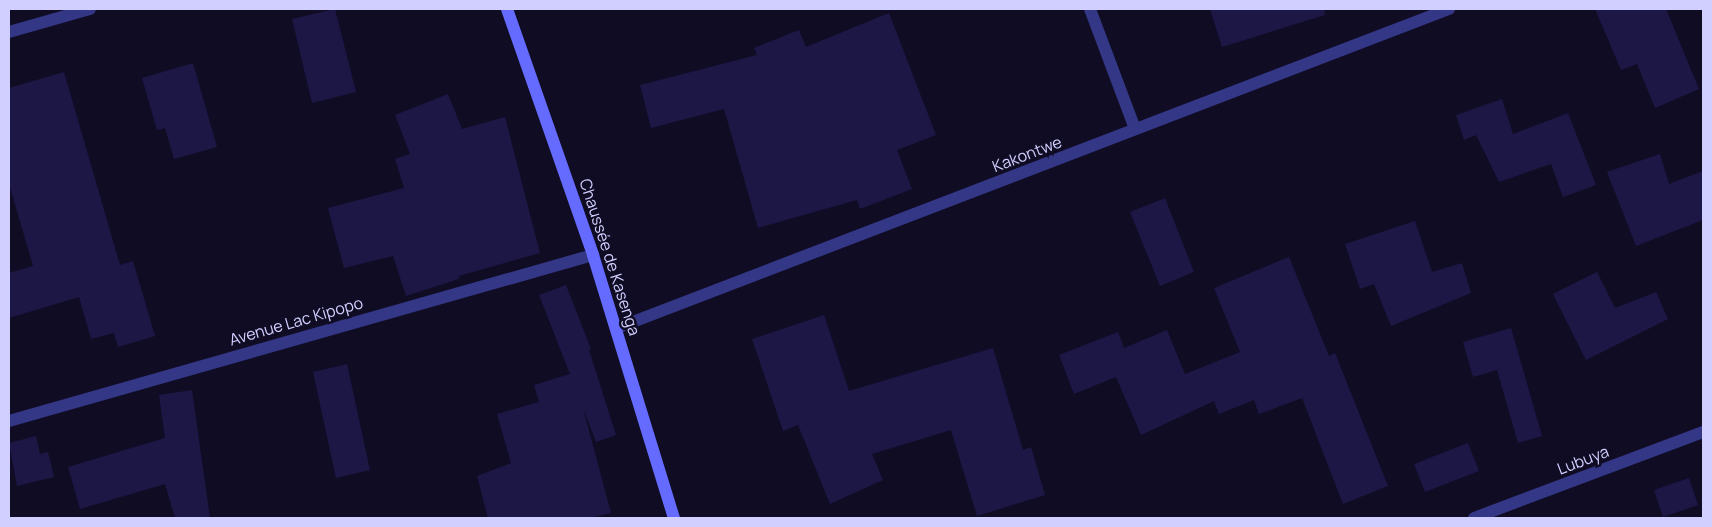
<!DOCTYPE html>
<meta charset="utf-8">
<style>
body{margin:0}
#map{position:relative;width:1712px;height:527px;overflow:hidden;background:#0f0c24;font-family:Manrope,sans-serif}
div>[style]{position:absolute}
.building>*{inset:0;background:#1d1746}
.minor>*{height:12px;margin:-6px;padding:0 6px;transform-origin:6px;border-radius:6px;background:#343686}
.secondary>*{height:12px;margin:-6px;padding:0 6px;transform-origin:6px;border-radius:6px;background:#666bff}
span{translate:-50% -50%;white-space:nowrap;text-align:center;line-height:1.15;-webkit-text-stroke:5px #0f0c24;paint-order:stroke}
.street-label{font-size:16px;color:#d1cfff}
.frame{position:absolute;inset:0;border:10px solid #d1cfff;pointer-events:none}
</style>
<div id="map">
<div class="building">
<div style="clip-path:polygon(335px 9px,356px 92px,312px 103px,292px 19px)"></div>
<div style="clip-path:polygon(1210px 9px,1324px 9px,1325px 15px,1222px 47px)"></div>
<div style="clip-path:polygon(1595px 9px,1666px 9px,1699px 89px,1655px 108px,1637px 64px,1621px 70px)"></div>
<div style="clip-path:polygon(889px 13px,936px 135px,897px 150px,912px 189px,860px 209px,857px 200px,758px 228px,724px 109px,651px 128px,640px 85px,757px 55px,754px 48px,799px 30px,806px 47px)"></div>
<div style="clip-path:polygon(193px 63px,217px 147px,174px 159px,165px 128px,157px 130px,142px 78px)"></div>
<div style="clip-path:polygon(64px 72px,120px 265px,133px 261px,155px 336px,118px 347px,114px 333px,91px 339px,79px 297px,9px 318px,9px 273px,33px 266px,9px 184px,9px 88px)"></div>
<div style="clip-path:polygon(448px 94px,462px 129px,505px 117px,540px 253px,459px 276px,459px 279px,406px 296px,393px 256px,344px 268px,328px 208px,404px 188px,395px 159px,410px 154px,395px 115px)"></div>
<div style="clip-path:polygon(1502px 99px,1513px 134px,1568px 113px,1596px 185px,1563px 197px,1551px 164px,1499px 182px,1476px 135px,1464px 140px,1456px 115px)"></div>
<div style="clip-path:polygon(1660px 154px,1669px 184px,1703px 171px,1703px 220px,1636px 246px,1607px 172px)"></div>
<div style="clip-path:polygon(1165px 198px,1194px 272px,1160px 286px,1130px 212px)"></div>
<div style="clip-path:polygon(1415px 221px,1432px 272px,1462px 263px,1471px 293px,1391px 326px,1374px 284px,1360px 289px,1345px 244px)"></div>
<div style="clip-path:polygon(1289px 257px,1329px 356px,1335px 353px,1388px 486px,1343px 504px,1302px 398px,1259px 414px,1254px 400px,1219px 414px,1214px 401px,1141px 435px,1116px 377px,1074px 394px,1059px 355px,1118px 332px,1124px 348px,1167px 330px,1185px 374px,1240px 352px,1214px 288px)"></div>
<div style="clip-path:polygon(1597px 272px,1615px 308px,1656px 292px,1668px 319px,1586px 360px,1553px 294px)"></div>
<div style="clip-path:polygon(566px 285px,591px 349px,589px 350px,616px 435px,596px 442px,583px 408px,611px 513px,590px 518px,488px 518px,477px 476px,511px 463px,497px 414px,539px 402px,534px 385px,570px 374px,539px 295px)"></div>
<div style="clip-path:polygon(824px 315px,849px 391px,993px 348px,1023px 450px,1031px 447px,1045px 495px,977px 516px,951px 430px,872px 454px,883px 480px,830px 504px,798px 425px,783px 431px,752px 339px)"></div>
<div style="clip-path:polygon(1511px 328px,1542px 436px,1518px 443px,1497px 370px,1473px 377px,1463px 342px)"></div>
<div style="clip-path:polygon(347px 364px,370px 470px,336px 478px,313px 372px)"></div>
<div style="clip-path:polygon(192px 390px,210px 518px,175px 518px,165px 484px,80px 509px,68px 467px,165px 438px,159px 395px)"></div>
<div style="clip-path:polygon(36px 436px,40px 454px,48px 452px,54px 477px,17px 486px,9px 443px)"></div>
<div style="clip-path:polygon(1468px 443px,1479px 471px,1425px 492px,1414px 464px)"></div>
<div style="clip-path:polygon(1689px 478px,1698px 505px,1663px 517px,1654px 490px)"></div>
</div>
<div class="minor">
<div style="left:1090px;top:9px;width:128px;rotate:69.4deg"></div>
<div style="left:9px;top:32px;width:84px;rotate:-15.9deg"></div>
<div style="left:617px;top:328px;width:891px;rotate:-20.98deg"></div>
<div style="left:9px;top:421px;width:607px;rotate:-15.87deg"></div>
<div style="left:1474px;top:518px;width:245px;rotate:-20.6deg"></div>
</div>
<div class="secondary">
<div style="left:507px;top:9px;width:261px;rotate:70.7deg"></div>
<div style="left:593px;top:255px;width:275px;rotate:72.9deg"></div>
</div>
<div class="street-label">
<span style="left:1027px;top:154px;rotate:-21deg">Kakontwe</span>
<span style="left:610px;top:257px;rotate:72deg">Chaussée de Kasenga</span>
<span style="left:296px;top:321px;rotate:-16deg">Avenue Lac Kipopo</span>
<span style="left:1583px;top:460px;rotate:-21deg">Lubuya</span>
</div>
<div class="frame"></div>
</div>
